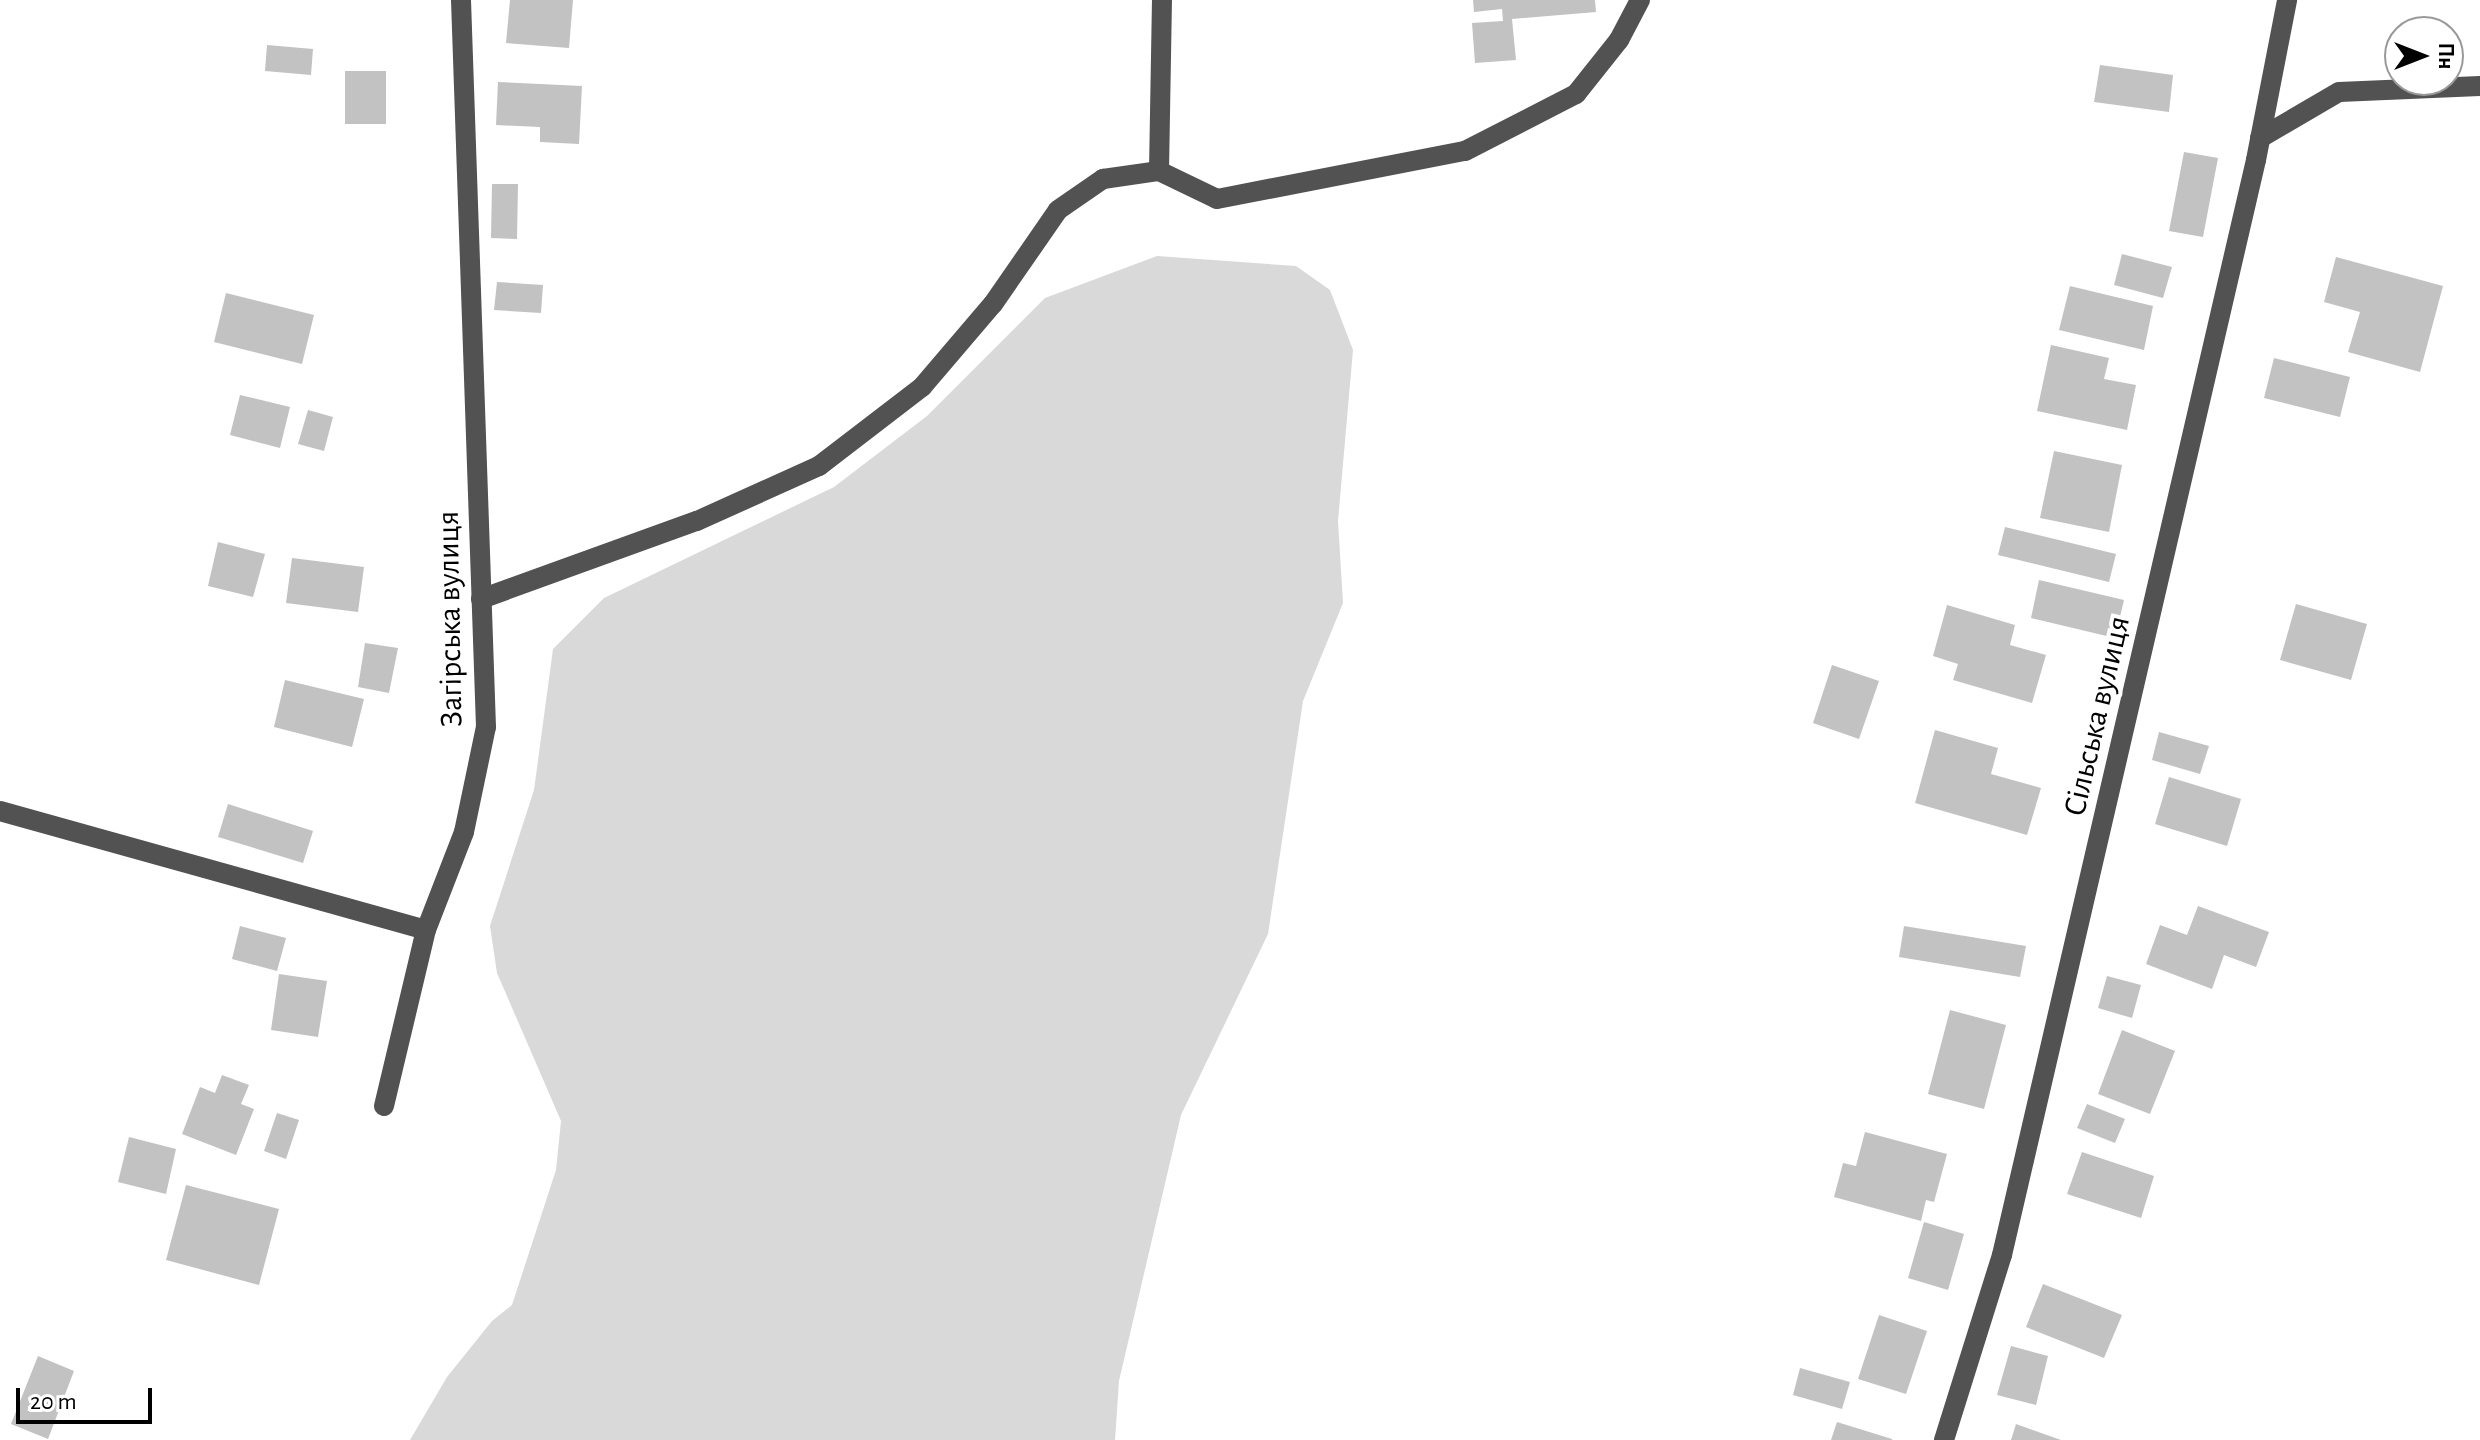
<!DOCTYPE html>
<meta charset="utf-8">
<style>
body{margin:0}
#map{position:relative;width:2480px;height:1440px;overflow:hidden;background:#fff;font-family:"Alegreya Sans",sans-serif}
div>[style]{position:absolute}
.green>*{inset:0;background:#d9d9d9}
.building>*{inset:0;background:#c2c2c2}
.minor>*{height:20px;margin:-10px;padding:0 10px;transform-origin:10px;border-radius:10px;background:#525252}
span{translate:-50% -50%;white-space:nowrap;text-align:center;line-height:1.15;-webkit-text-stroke:8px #fff;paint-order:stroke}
.street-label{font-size:32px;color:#000}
.north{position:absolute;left:2384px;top:16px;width:80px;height:80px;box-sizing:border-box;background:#fff;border:2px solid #999;border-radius:50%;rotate:90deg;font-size:22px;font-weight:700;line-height:32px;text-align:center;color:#000}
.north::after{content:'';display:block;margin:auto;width:28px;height:36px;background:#000;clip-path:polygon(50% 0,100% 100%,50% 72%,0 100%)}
.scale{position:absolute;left:16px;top:1388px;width:136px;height:36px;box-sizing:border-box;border:4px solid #000;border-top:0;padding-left:10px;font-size:24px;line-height:28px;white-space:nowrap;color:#000;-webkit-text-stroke:6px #fff;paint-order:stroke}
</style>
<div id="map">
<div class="green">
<div style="clip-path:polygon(1157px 256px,1296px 266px,1330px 290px,1353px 350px,1338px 521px,1343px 603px,1303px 701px,1268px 934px,1181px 1115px,1119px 1381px,1115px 1440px,410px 1440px,447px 1377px,492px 1321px,512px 1305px,556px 1170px,561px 1121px,497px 973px,490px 926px,534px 790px,553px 649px,604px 598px,834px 487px,927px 416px,1045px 298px)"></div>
</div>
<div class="building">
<div style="clip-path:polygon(510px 0,573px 0,569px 48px,506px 43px)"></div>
<div style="clip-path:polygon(1473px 0,1595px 0,1596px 12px,1512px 19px,1516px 60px,1475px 63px,1472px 23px,1503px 21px,1502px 9px,1474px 12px)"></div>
<div style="clip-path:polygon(267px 45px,313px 49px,311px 75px,265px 71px)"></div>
<div style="clip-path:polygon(2100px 65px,2173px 75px,2169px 112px,2094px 102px)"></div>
<div style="clip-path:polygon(345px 71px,386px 71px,386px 124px,345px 124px)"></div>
<div style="clip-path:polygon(498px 82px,582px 86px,579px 144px,540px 142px,540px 127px,496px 125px)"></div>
<div style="clip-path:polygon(2184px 152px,2218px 158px,2203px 237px,2169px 231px)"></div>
<div style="clip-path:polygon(492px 184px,518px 184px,517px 239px,491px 238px)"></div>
<div style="clip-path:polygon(2122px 254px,2172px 267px,2163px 298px,2114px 285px)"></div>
<div style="clip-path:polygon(2336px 257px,2443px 286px,2420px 372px,2348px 352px,2360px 312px,2324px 302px)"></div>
<div style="clip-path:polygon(497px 282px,543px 285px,541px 313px,494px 310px)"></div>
<div style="clip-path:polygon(2070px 286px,2153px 306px,2144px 350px,2059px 330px)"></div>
<div style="clip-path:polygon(226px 293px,314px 315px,302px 364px,214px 342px)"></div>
<div style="clip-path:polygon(2051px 345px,2109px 358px,2104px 379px,2136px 385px,2127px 430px,2037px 411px)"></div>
<div style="clip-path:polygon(2274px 358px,2350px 377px,2340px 417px,2264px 398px)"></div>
<div style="clip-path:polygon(240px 395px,290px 407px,280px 448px,230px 435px)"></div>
<div style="clip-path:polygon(308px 410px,333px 417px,324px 451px,298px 444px)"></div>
<div style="clip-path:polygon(2054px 451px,2122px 465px,2109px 532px,2040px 518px)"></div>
<div style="clip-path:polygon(2005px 527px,2116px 554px,2109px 582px,1998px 555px)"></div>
<div style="clip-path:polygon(218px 542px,265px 554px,253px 597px,208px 586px)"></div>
<div style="clip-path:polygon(292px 558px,364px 567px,358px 612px,286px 603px)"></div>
<div style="clip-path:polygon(2039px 580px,2124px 600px,2115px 638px,2031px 618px)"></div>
<div style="clip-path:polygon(2296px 604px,2367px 624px,2351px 680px,2280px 660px)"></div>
<div style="clip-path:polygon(1947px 605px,2015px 625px,2010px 645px,2046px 655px,2032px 703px,1953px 680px,1958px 664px,1933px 656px)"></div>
<div style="clip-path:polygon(365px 643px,398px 648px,389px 693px,358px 687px)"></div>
<div style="clip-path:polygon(1832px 665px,1879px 681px,1859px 739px,1813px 723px)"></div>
<div style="clip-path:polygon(285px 680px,364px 699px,352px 747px,274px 727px)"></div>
<div style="clip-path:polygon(1935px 730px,1998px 748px,1991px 774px,2041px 788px,2027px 835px,1915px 803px)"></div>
<div style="clip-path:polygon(2159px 732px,2209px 746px,2200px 774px,2152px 760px)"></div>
<div style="clip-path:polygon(2169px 777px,2241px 799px,2227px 846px,2155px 824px)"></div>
<div style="clip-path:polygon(228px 804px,313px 831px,303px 863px,218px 837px)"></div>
<div style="clip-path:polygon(2198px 906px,2269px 932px,2256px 967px,2224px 955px,2212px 989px,2146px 964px,2160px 925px,2187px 935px)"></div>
<div style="clip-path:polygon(240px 926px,286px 938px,277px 971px,232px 959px)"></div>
<div style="clip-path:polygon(1904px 926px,2026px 946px,2020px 977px,1899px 957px)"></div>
<div style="clip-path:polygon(279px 974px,327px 981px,318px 1037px,271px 1030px)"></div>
<div style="clip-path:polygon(2107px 976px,2141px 985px,2132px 1018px,2098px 1008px)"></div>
<div style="clip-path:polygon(1950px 1010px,2006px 1025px,1984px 1109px,1928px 1094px)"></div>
<div style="clip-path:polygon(2122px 1030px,2175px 1051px,2150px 1114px,2098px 1094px)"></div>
<div style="clip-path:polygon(222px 1075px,249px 1085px,241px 1104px,254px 1109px,236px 1155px,182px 1134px,200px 1087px,215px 1093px)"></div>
<div style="clip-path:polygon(2087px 1104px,2125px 1119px,2115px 1143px,2077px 1128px)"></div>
<div style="clip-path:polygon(277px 1113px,299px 1120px,286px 1159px,264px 1151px)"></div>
<div style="clip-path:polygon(1865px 1132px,1947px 1154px,1934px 1202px,1926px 1200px,1921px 1221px,1834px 1197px,1843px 1163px,1856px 1166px)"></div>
<div style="clip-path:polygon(129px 1137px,176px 1149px,166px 1194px,118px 1182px)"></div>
<div style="clip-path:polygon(2082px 1152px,2154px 1176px,2141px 1218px,2067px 1194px)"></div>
<div style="clip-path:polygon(186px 1185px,279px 1209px,259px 1285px,166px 1260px)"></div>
<div style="clip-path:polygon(1924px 1222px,1964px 1234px,1948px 1290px,1908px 1278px)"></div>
<div style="clip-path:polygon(2043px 1284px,2122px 1315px,2104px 1358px,2026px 1327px)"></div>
<div style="clip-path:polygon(1879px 1315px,1927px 1331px,1906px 1394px,1858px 1379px)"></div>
<div style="clip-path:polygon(2011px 1346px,2048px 1356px,2036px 1405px,1997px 1395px)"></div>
<div style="clip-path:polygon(38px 1356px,74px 1371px,48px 1439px,11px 1424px)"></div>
<div style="clip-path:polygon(1800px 1368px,1850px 1382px,1842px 1409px,1793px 1395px)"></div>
<div style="clip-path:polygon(1837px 1422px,1892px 1439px,1892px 1440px,1831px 1440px)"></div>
<div style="clip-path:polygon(2016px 1424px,2061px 1440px,2011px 1440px)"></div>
</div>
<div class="minor">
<div style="left:2260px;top:138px;width:91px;rotate:-30.2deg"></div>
<div style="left:2339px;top:92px;width:141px;rotate:-2.4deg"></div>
<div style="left:1159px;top:171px;width:171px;rotate:-89deg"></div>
<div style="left:481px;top:599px;width:230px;rotate:-19.9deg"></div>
<div style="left:697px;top:521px;width:134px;rotate:-24.3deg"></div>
<div style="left:819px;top:466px;width:130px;rotate:-37.5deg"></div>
<div style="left:922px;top:387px;width:109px;rotate:-49.5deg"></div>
<div style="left:993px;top:304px;width:114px;rotate:-55.3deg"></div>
<div style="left:1058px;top:210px;width:55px;rotate:-34.6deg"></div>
<div style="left:1103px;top:179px;width:57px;rotate:-8.1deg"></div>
<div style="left:1159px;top:171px;width:64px;rotate:25.8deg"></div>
<div style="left:1217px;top:199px;width:253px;rotate:-11deg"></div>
<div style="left:1465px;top:151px;width:125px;rotate:-27.2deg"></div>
<div style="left:1576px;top:94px;width:69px;rotate:-51.5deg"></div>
<div style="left:1619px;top:40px;width:45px;rotate:-62.3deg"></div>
<div style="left:0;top:811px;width:442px;rotate:15.6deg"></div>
<div style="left:384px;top:1106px;width:181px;rotate:-76.6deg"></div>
<div style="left:426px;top:930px;width:105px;rotate:-68.8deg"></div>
<div style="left:464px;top:832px;width:107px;rotate:-78.2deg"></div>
<div style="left:486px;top:727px;width:727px;rotate:-91.97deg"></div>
<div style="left:1944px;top:1440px;width:194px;rotate:-72.6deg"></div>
<div style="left:2002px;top:1255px;width:1124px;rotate:-76.94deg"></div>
<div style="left:2256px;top:160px;width:163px;rotate:-79deg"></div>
</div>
<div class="street-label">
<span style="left:450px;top:619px;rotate:-91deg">Загірська вулиця</span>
<span style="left:2097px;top:716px;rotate:-77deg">Сільська вулиця</span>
</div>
<div class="north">Пн</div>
<div class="scale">20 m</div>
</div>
